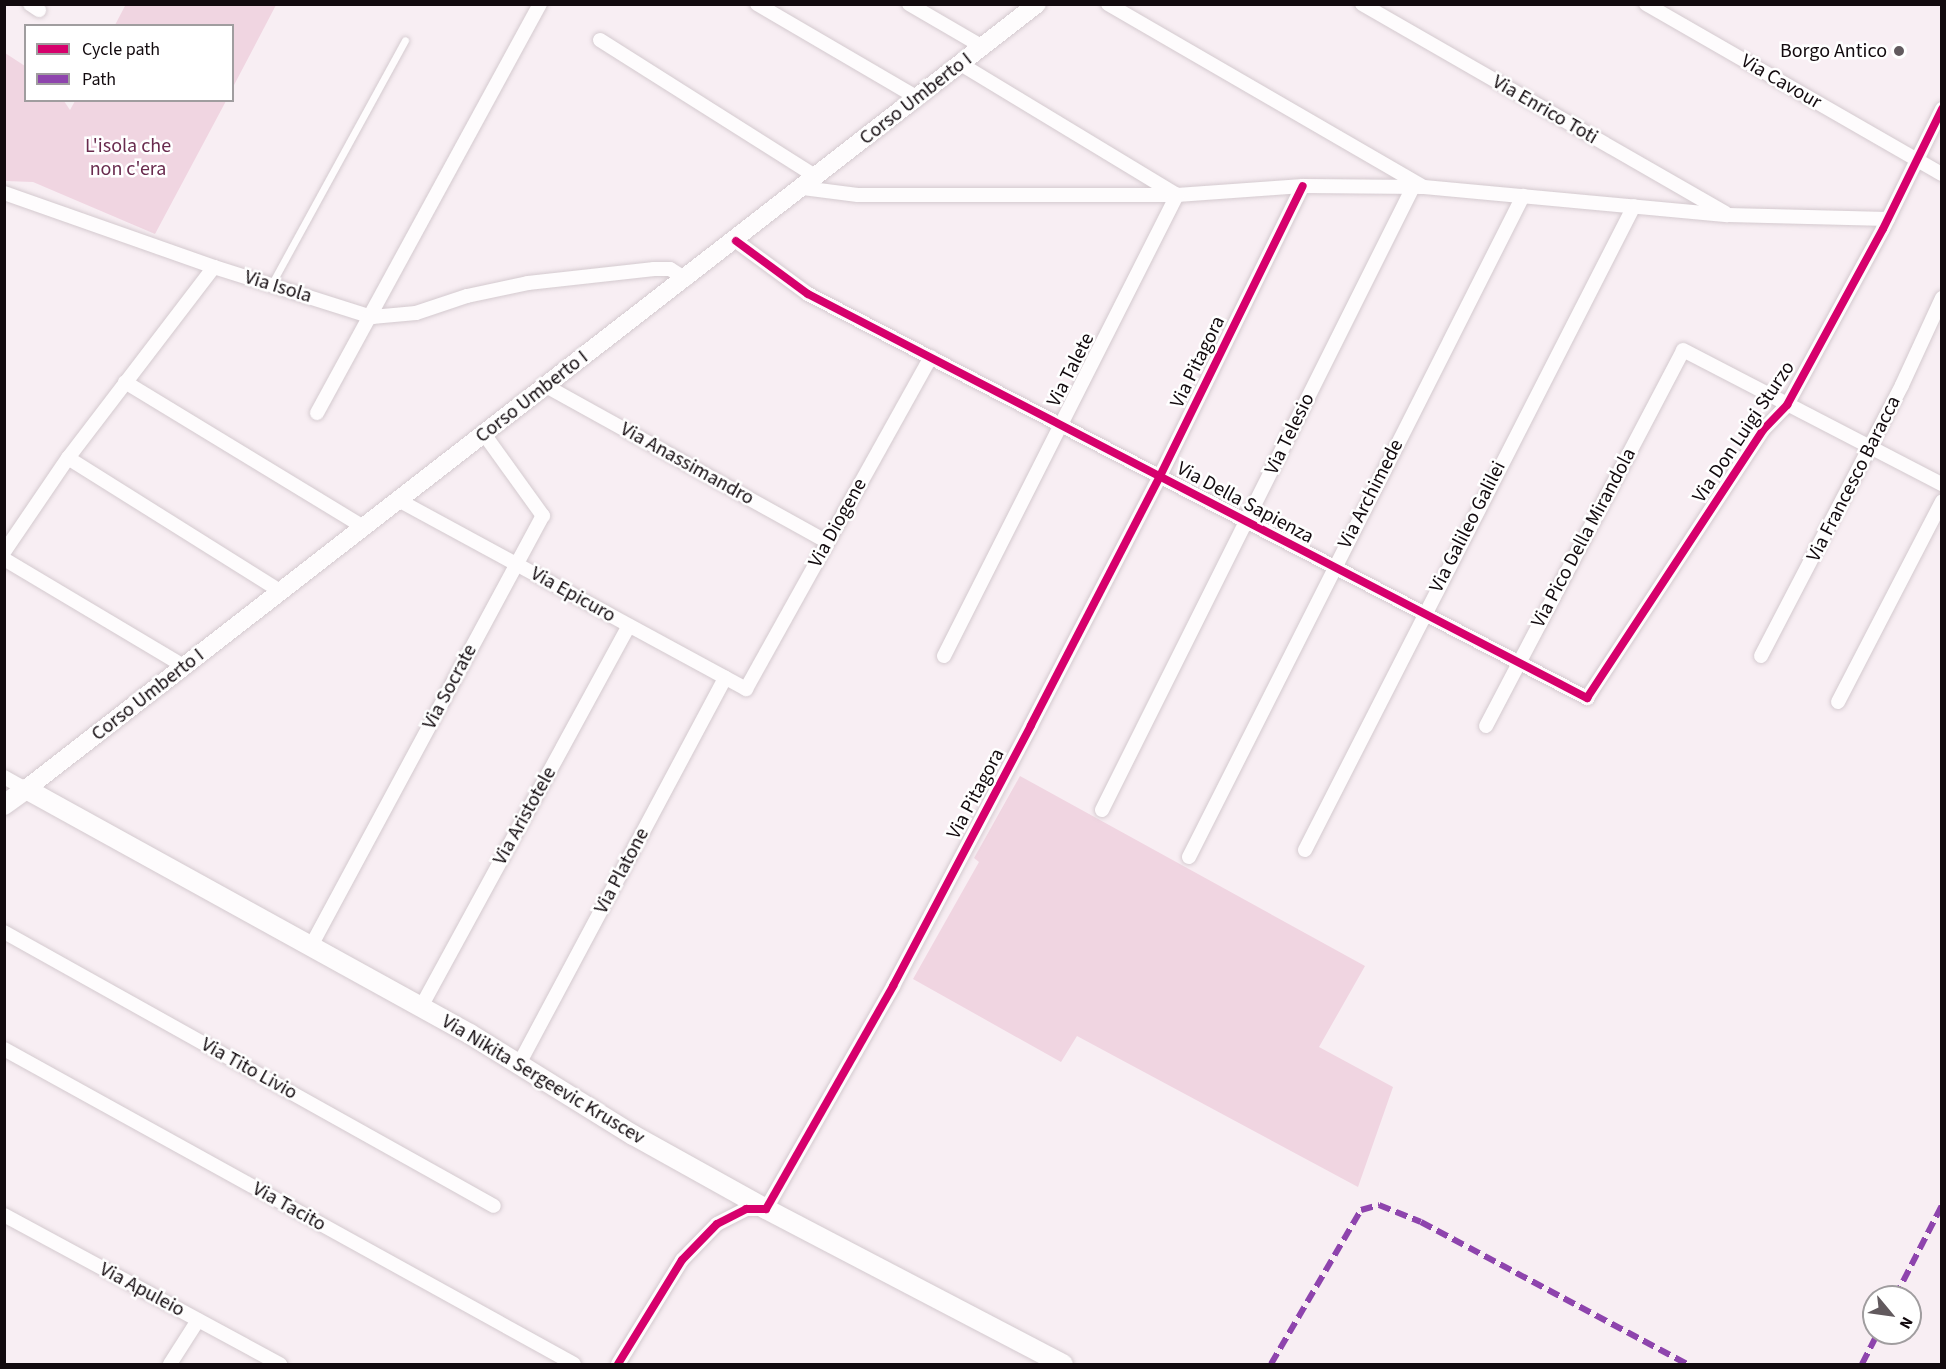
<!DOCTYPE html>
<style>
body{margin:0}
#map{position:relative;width:1946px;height:1369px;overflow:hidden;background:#f8eef3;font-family:"Source Sans 3",sans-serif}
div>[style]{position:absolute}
.green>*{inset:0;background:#f0d5e1}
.roads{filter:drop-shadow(0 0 2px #d4cacf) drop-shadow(0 0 2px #d4cacf)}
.service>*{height:7px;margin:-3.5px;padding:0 3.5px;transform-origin:3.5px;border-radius:3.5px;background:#fefcfd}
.minor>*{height:14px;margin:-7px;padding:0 7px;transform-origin:7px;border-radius:7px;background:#fefcfd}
.tertiary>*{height:18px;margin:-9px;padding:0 9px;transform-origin:9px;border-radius:9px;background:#fefcfd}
.secondary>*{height:20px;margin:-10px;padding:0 10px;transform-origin:10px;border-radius:10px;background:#fefcfd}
.quiet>*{height:6px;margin-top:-3px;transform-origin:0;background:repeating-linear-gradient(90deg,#8e44ad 0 12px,transparent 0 18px)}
.cycleway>*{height:8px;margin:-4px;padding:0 4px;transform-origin:4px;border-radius:4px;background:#d6006c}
.dots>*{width:16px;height:16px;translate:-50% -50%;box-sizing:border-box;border:3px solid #fff;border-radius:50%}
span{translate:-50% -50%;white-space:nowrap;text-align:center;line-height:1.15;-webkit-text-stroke:5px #fff;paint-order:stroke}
.poi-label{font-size:20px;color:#120a0e}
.right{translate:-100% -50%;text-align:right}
.street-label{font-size:20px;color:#120a0e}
.park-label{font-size:20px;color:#692b4e}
.frame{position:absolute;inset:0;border:6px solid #120a0e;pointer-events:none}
.legend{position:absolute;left:24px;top:24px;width:210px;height:78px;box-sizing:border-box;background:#fff;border:2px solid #a09d9f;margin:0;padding:8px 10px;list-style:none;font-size:18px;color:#120a0e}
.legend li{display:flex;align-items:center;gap:12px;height:30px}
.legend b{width:30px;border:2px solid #a09d9f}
.north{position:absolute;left:1862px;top:1285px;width:60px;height:60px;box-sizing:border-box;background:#fff;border:2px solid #a09d9f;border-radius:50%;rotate:119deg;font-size:16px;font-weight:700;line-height:24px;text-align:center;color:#120a0e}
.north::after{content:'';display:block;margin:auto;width:21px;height:27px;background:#625a5e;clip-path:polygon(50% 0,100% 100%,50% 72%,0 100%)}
</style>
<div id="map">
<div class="green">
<div style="clip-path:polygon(126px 4px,276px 4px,276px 5px,233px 87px,232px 26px,115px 25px)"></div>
<div style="clip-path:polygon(5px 53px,25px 66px,26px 100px,64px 101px,70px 110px,75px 101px,226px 101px,155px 234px,33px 182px,5px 181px)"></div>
<div style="clip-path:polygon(1020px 776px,1365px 966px,1319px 1047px,1393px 1087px,1358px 1187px,1077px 1036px,1061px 1062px,913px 979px,979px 862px,974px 858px)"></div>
</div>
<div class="roads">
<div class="service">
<div style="left:271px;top:285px;width:279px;rotate:-61.3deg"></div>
</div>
<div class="minor">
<div style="left:30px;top:4px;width:11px;rotate:34deg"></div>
<div style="left:757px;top:4px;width:186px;rotate:30.3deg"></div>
<div style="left:909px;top:4px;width:86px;rotate:30.2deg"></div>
<div style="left:1108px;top:4px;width:363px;rotate:30.1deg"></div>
<div style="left:1362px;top:4px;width:419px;rotate:29.9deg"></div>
<div style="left:1646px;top:4px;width:341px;rotate:29.9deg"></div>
<div style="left:600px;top:40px;width:257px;rotate:32.3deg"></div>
<div style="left:803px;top:188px;width:55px;rotate:7.3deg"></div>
<div style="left:858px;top:195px;width:319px"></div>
<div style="left:1177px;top:195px;width:126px;rotate:-4.1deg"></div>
<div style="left:1303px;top:186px;width:121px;rotate:0.5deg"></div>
<div style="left:1424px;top:187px;width:305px;rotate:5.3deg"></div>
<div style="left:1728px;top:215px;width:160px;rotate:1.4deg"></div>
<div style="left:4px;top:193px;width:223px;rotate:19.4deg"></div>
<div style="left:214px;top:267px;width:166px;rotate:17.6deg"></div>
<div style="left:372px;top:317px;width:44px;rotate:-5.2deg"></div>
<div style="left:416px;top:313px;width:54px;rotate:-18.4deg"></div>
<div style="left:467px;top:296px;width:62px;rotate:-12deg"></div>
<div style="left:528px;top:283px;width:127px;rotate:-6.3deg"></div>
<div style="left:654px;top:269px;width:16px"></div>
<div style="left:670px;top:269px;width:19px;rotate:32deg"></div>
<div style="left:736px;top:241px;width:89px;rotate:36.4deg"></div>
<div style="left:808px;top:294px;width:878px;rotate:27.41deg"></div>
<div style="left:1587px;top:698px;width:321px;rotate:-56.7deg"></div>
<div style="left:1763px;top:430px;width:35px;rotate:-46deg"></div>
<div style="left:1787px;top:405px;width:200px;rotate:-61.4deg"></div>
<div style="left:1883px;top:229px;width:134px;rotate:-63.8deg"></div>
<div style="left:125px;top:382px;width:281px;rotate:31.3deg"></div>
<div style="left:546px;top:386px;width:322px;rotate:29deg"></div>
<div style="left:317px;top:413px;width:466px;rotate:-61.4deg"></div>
<div style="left:68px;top:458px;width:252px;rotate:32.1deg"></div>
<div style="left:400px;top:501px;width:394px;rotate:28.5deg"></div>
<div style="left:746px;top:689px;width:380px;rotate:-60.9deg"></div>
<div style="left:4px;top:552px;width:114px;rotate:-55.8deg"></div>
<div style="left:68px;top:458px;width:240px;rotate:-52.6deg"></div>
<div style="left:4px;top:559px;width:211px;rotate:30.8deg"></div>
<div style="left:944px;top:656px;width:517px;rotate:-63.19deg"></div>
<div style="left:1177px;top:195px;width:253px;rotate:-148.8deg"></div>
<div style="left:1761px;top:656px;width:305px;rotate:-62.5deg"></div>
<div style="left:1902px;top:385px;width:96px;rotate:-65.3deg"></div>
<div style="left:1838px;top:702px;width:226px;rotate:-62.6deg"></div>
<div style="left:1486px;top:726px;width:424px;rotate:-62.3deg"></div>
<div style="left:1683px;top:350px;width:292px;rotate:27.4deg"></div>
<div style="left:4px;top:777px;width:25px;rotate:29deg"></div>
<div style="left:1102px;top:810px;width:696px;rotate:-63.47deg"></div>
<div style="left:1305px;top:850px;width:723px;rotate:-62.94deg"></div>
<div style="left:1189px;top:857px;width:741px;rotate:-63.19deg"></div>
<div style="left:4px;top:932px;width:561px;rotate:29.21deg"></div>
<div style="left:311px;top:946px;width:489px;rotate:-61.7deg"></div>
<div style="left:543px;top:516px;width:101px;rotate:-125.7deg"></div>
<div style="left:421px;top:1007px;width:434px;rotate:-61.4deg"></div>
<div style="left:4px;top:1049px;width:651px;rotate:28.93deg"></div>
<div style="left:519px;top:1064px;width:438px;rotate:-61.9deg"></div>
<div style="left:4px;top:1215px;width:314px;rotate:28.4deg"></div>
<div style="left:170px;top:1364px;width:52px;rotate:-57.5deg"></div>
<div style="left:618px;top:1364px;width:122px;rotate:-58.4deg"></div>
<div style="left:682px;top:1260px;width:50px;rotate:-45.8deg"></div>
<div style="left:717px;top:1224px;width:33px;rotate:-27deg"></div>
<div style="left:746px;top:1209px;width:20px"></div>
<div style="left:766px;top:1209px;width:257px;rotate:-60.3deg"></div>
<div style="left:893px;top:986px;width:295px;rotate:-62.1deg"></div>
<div style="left:1031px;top:725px;width:280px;rotate:-62.6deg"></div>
<div style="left:1160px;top:476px;width:323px;rotate:-63.8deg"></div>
</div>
<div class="tertiary">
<div style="left:26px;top:789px;width:1280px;rotate:-37.83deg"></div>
</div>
<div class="secondary">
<div style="left:4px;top:805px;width:27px;rotate:-36deg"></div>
<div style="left:26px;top:789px;width:507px;rotate:28.89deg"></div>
<div style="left:470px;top:1034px;width:192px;rotate:31.8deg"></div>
<div style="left:633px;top:1135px;width:152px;rotate:29.1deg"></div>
<div style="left:766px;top:1209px;width:335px;rotate:27.6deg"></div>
</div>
</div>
<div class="quiet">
<div style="left:1895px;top:1297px;width:103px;rotate:-62.9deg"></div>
<div style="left:1271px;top:1364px;width:178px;rotate:-59.7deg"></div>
<div style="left:1361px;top:1210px;width:19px;rotate:-16deg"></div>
<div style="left:1379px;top:1205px;width:45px;rotate:22deg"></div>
<div style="left:1421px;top:1222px;width:302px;rotate:28.1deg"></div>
<div style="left:1862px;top:1364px;width:35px;rotate:-63deg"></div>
</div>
<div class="cycleway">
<div style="left:736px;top:241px;width:89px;rotate:36.4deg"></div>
<div style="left:808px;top:294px;width:878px;rotate:27.41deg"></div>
<div style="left:1587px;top:698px;width:321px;rotate:-56.7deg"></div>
<div style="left:1763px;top:430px;width:35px;rotate:-46deg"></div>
<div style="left:1787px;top:405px;width:200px;rotate:-61.4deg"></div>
<div style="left:1883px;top:229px;width:134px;rotate:-63.8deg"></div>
<div style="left:618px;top:1364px;width:122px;rotate:-58.4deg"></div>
<div style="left:682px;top:1260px;width:50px;rotate:-45.8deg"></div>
<div style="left:717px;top:1224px;width:33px;rotate:-27deg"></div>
<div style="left:746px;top:1209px;width:20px"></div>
<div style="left:766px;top:1209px;width:257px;rotate:-60.3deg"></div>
<div style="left:893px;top:986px;width:295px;rotate:-62.1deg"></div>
<div style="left:1031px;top:725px;width:280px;rotate:-62.6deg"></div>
<div style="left:1160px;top:476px;width:323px;rotate:-63.8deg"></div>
</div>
<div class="dots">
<div style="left:1899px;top:51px;background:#625a5e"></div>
</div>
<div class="poi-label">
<span class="right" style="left:1887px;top:51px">Borgo Antico</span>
</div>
<div class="street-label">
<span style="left:1781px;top:82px;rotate:30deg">Via Cavour</span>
<span style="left:916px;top:99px;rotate:-38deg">Corso Umberto I</span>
<span style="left:1545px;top:110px;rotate:30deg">Via Enrico Toti</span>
<span style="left:278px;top:287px;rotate:17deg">Via Isola</span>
<span style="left:1198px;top:362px;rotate:-64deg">Via Pitagora</span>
<span style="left:1071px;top:370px;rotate:-63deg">Via Talete</span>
<span style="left:532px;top:397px;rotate:-38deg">Corso Umberto I</span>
<span style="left:1744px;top:432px;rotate:-56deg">Via Don Luigi Sturzo</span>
<span style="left:1290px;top:434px;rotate:-64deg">Via Telesio</span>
<span style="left:687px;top:464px;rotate:29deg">Via Anassimandro</span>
<span style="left:1854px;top:479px;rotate:-63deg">Via Francesco Baracca</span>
<span style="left:1371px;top:494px;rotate:-63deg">Via Archimede</span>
<span style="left:1245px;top:503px;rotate:28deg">Via Della Sapienza</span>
<span style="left:838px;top:523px;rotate:-61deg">Via Diogene</span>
<span style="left:1468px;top:527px;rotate:-63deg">Via Galileo Galilei</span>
<span style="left:1584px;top:538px;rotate:-62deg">Via Pico Della Mirandola</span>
<span style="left:573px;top:595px;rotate:29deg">Via Epicuro</span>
<span style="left:450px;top:687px;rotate:-62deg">Via Socrate</span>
<span style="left:148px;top:695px;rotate:-38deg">Corso Umberto I</span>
<span style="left:976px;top:794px;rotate:-62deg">Via Pitagora</span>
<span style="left:525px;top:816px;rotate:-61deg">Via Aristotele</span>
<span style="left:622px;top:871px;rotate:-62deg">Via Platone</span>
<span style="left:249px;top:1069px;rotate:29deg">Via Tito Livio</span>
<span style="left:543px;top:1080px;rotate:31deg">Via Nikita Sergeevic Kruscev</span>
<span style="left:289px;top:1207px;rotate:29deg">Via Tacito</span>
<span style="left:142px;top:1290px;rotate:28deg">Via Apuleio</span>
</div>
<div class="park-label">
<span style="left:128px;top:158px">L'isola che<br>non c'era</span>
</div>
<div class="frame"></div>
<ul class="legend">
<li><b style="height:8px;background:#d6006c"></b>Cycle path</li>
<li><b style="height:8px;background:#8e44ad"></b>Path</li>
</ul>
<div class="north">N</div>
</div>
